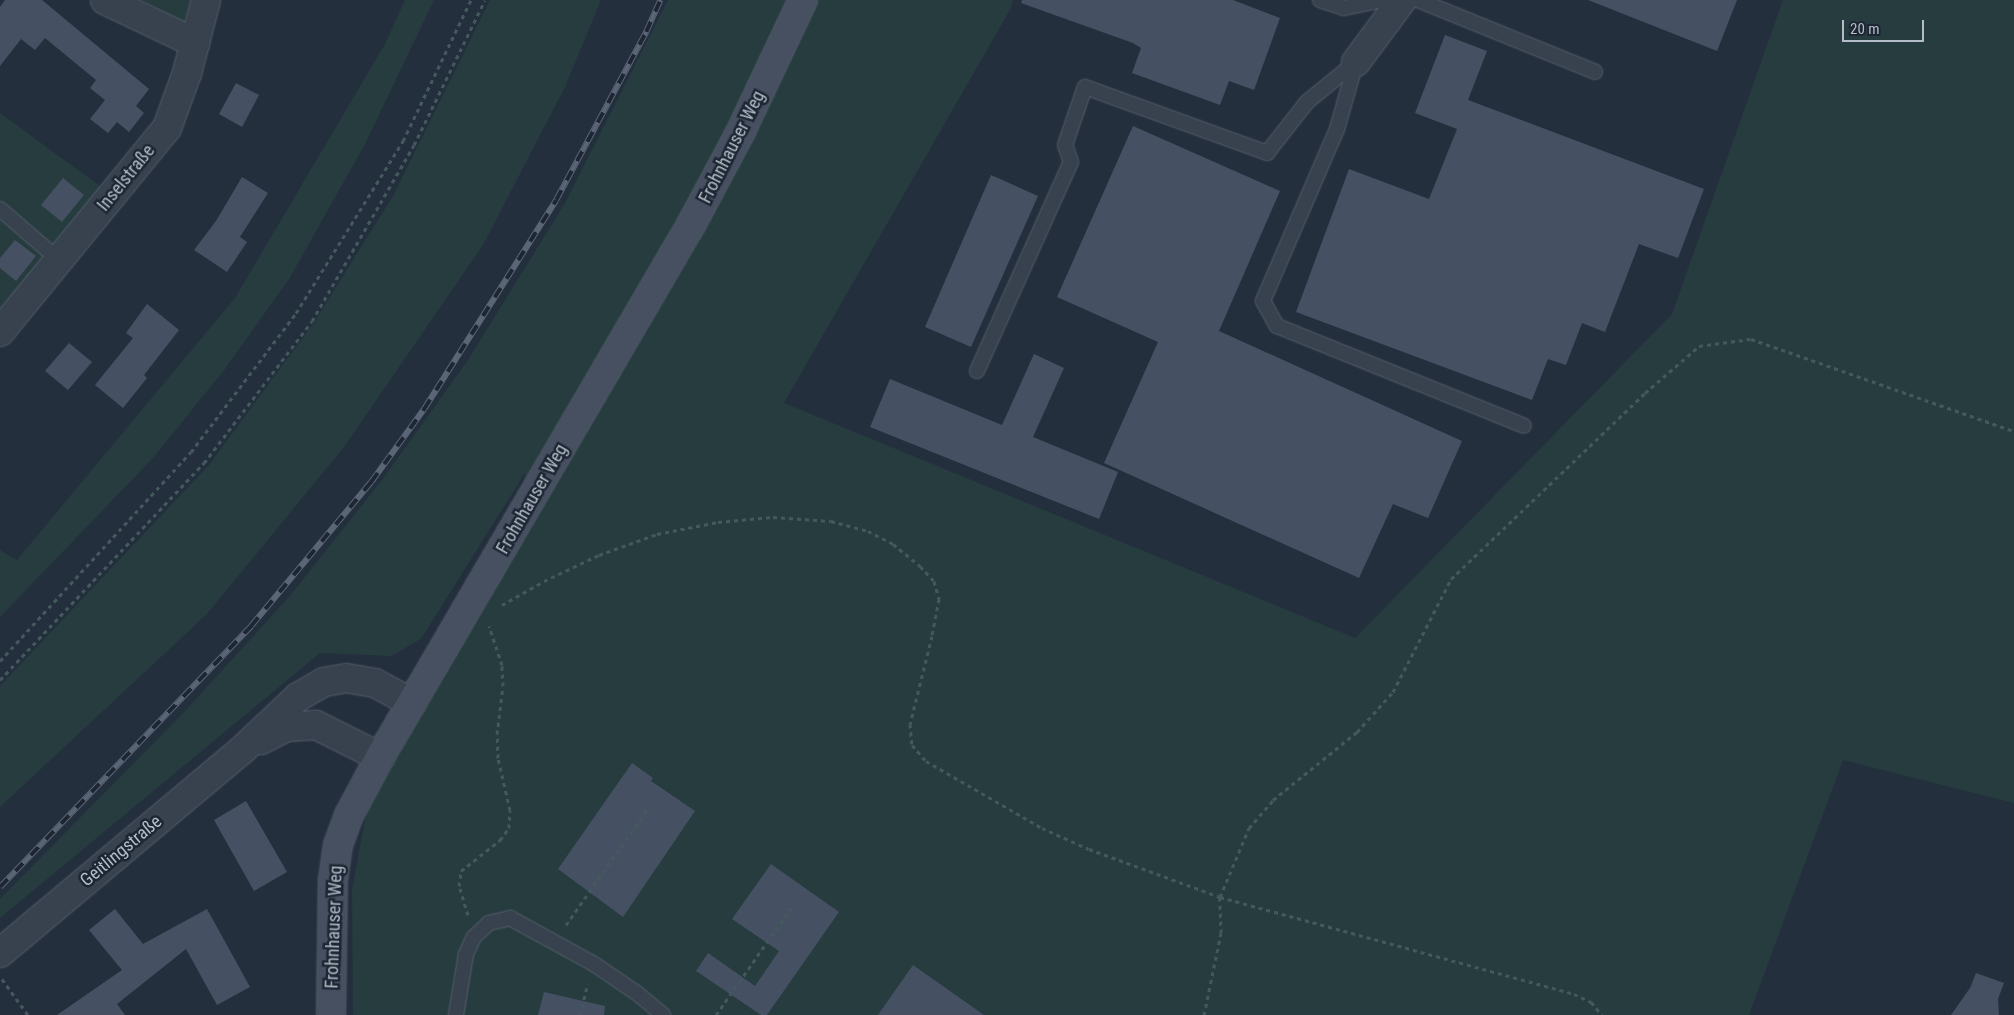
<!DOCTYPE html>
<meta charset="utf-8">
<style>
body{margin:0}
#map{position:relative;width:2014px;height:1015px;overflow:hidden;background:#242f3e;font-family:"Roboto Condensed",sans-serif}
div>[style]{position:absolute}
.green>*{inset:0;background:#263c3f}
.building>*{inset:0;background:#455162}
.path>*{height:3px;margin-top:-1.5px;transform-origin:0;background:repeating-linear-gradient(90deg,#44595c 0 4px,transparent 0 8px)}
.roads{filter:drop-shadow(0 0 1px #565f6c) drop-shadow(0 0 1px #565f6c)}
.lane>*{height:14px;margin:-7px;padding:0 7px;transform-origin:7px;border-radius:7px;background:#38414e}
.street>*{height:28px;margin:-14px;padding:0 14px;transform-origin:14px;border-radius:14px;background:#38414e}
.secondary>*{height:28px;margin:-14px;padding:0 14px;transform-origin:14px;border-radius:14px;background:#465061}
.rail>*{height:5.5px;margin-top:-2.75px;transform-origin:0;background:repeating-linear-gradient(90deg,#1d2633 0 11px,#5a6575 0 22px);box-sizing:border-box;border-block:1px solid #5a6575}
span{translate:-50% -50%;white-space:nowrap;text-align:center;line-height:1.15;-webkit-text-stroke:5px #1d2633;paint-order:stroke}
.street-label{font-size:18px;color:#b4bcc9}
.scale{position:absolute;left:1842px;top:20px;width:82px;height:22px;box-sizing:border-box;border:2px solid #b4bcc9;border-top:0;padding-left:6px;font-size:15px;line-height:18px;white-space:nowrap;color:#b4bcc9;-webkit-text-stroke:4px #1d2633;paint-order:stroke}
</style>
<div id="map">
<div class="green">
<div style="clip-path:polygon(141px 0,191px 0,184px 23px)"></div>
<div style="clip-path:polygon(405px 0,434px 0,364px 146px,289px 279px,225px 369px,153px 458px,0 617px,0 550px,17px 560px,235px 298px,385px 44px)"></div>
<div style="clip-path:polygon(490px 0,601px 0,565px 87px,483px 245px,344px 447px,207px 614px,0 807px,0 686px,209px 465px,313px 324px,393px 196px)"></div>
<div style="clip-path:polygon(668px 0,1013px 0,1011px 8px,784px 403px,1355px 638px,1672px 314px,1783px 0,2014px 0,2014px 803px,1843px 760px,1749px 1015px,353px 1015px,352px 890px,367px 809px,515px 550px,525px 473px,421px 639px,391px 656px,320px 653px,0 918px,0 899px,185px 711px,289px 597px,382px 480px,468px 360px,565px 203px)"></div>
<div style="clip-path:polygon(0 113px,104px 189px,0 316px)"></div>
</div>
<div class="building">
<div style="clip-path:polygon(5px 0,42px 0,149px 89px,136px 106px,144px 113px,129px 132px,117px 122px,108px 133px,90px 119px,105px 100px,90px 88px,96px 80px,45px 38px,35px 50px,21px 39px,0 66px,0 7px)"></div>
<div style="clip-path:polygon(1022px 0,1233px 0,1280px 18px,1254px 90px,1229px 81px,1220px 105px,1132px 73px,1141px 48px,1133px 43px,1021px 3px)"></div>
<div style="clip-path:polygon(1588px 0,1737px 0,1717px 51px)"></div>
<div style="clip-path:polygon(1445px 35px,1487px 51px,1468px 100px,1704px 189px,1678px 258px,1639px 244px,1605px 332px,1582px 323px,1566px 365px,1548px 359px,1532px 400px,1296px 312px,1349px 169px,1429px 199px,1457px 129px,1415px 113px)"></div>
<div style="clip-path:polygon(236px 83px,259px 95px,242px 127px,219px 114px)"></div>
<div style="clip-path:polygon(1133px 126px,1280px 191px,1219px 331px,1462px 441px,1428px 518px,1393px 504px,1359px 578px,1104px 463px,1158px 342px,1057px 297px)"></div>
<div style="clip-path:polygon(991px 175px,1038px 196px,971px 347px,925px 327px)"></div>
<div style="clip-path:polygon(242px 177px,268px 193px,240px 237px,247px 242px,227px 272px,194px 250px,216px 221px)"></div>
<div style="clip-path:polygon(63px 178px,84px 195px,62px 222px,41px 205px)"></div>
<div style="clip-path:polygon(15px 240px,36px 256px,16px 281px,0 268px,0 258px)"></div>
<div style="clip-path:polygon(147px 304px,179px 330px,144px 375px,147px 378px,123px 408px,95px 385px,133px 338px,126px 333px)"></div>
<div style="clip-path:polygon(69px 343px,92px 362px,68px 390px,45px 371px)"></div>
<div style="clip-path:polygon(1034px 354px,1064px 368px,1033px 437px,1118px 472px,1099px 519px,870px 427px,890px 379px,1002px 425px)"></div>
<div style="clip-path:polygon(632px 763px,653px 778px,651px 781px,695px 811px,623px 917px,558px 869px)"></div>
<div style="clip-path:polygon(246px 801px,287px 872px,254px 891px,214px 820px)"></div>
<div style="clip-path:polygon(771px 864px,839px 912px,767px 1015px,761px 1015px,696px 971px,708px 953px,755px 986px,779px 951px,732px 919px)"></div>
<div style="clip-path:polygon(115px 909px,143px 944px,207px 909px,250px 987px,217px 1005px,186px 949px,117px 1004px,125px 1015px,57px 1015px,122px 970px,89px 930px)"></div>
<div style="clip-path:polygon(913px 965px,984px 1015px,878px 1015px)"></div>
<div style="clip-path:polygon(1976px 973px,2004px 983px,1998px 999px,1999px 1015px,1951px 1015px,1970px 988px)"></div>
<div style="clip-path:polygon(544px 992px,605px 1006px,604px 1015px,538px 1015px)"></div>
</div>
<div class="path">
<div style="left:502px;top:605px;width:48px;rotate:-29.7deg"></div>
<div style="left:544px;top:581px;width:61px;rotate:-25.3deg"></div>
<div style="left:599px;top:555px;width:62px;rotate:-19.9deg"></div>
<div style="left:657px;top:534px;width:62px;rotate:-11.1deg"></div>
<div style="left:718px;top:522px;width:55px;rotate:-5.2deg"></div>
<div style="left:773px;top:517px;width:58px;rotate:3.9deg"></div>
<div style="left:831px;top:521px;width:38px;rotate:15deg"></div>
<div style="left:868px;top:531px;width:28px;rotate:27deg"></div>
<div style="left:893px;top:544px;width:35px;rotate:39deg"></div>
<div style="left:920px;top:566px;width:21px;rotate:47deg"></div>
<div style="left:934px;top:581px;width:19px;rotate:74deg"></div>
<div style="left:939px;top:599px;width:38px;rotate:101deg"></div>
<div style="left:932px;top:636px;width:91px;rotate:104deg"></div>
<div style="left:910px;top:724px;width:21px;rotate:85deg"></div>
<div style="left:912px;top:745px;width:21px;rotate:49deg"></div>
<div style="left:926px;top:761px;width:134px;rotate:30deg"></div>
<div style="left:1042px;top:828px;width:51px;rotate:24.1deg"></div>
<div style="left:1089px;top:849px;width:140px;rotate:20.1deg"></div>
<div style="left:1220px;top:897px;width:367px;rotate:15.3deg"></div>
<div style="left:1574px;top:994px;width:19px;rotate:25deg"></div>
<div style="left:1591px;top:1002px;width:17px;rotate:50deg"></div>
<div style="left:0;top:661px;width:283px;rotate:-47.6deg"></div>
<div style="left:191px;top:452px;width:174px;rotate:-52.9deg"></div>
<div style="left:296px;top:313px;width:203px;rotate:-58.1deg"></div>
<div style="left:403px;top:141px;width:157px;rotate:-64.3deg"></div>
<div style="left:0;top:680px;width:298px;rotate:-46.8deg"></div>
<div style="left:204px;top:463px;width:178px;rotate:-52.7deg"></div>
<div style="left:312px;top:321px;width:203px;rotate:-59.9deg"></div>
<div style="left:414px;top:145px;width:161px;rotate:-63.9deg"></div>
<div style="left:468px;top:915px;width:30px;rotate:-107deg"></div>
<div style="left:459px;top:886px;width:15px;rotate:-82deg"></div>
<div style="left:461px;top:871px;width:50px;rotate:-38.5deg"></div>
<div style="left:500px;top:840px;width:15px;rotate:-53deg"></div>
<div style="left:509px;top:828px;width:18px;rotate:-87deg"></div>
<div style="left:510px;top:810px;width:53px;rotate:-103deg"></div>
<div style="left:498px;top:758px;width:24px;rotate:-92deg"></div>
<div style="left:497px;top:734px;width:48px;rotate:-82.9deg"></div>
<div style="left:503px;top:686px;width:21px;rotate:-93deg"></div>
<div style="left:502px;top:665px;width:41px;rotate:-108.4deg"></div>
<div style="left:566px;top:925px;width:144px;rotate:-54.9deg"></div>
<div style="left:2px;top:979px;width:44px;rotate:54.2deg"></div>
<div style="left:580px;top:1015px;width:32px;rotate:-76deg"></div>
<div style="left:716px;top:1015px;width:131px;rotate:-55deg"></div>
<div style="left:1204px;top:1015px;width:84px;rotate:-78.3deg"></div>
<div style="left:1221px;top:933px;width:36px;rotate:-92deg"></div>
<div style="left:1220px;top:897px;width:75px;rotate:-67.2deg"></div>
<div style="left:1249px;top:828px;width:37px;rotate:-49deg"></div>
<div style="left:1273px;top:800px;width:108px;rotate:-39deg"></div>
<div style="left:1357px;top:732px;width:54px;rotate:-48deg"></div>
<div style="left:1393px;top:692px;width:127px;rotate:-62.8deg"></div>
<div style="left:1451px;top:579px;width:269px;rotate:-43.8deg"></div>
<div style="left:1645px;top:393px;width:72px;rotate:-41deg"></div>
<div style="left:1699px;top:346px;width:52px;rotate:-7.7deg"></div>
<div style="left:1751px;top:339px;width:279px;rotate:19.3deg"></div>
</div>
<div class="roads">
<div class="lane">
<div style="left:1320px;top:0;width:25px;rotate:18deg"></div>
<div style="left:1344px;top:8px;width:39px;rotate:-12deg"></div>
<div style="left:1418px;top:0;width:191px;rotate:22.1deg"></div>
<div style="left:1356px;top:62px;width:70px;rotate:105.8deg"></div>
<div style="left:1337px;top:129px;width:187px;rotate:113.3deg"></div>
<div style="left:1263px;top:301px;width:29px;rotate:61deg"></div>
<div style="left:1277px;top:326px;width:266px;rotate:22deg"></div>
<div style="left:0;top:209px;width:78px;rotate:40.8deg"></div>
<div style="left:977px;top:371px;width:229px;rotate:-65.8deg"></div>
<div style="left:1071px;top:162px;width:18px;rotate:-109deg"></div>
<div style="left:1065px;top:145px;width:61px;rotate:-71deg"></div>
<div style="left:1085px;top:87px;width:194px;rotate:19.9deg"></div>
<div style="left:1267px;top:153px;width:65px;rotate:-51.9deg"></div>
<div style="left:1307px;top:102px;width:63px;rotate:-39.2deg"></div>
<div style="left:456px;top:1015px;width:62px;rotate:-80.7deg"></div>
<div style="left:466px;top:954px;width:19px;rotate:-65deg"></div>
<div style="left:474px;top:937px;width:21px;rotate:-43deg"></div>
<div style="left:489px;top:923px;width:22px;rotate:-13deg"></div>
<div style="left:510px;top:918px;width:96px;rotate:28.7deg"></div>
<div style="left:594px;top:964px;width:53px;rotate:34.3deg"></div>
<div style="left:638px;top:994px;width:33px;rotate:40deg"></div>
</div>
<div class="street">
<div style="left:105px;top:0;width:100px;rotate:25.5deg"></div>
<div style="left:1356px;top:62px;width:77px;rotate:-53.4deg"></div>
<div style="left:0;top:332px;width:264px;rotate:-50.7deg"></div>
<div style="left:167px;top:128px;width:59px;rotate:-70deg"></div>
<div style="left:187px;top:73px;width:75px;rotate:-75.4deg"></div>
<div style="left:261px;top:740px;width:29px;rotate:-27deg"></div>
<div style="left:287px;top:727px;width:29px;rotate:-4deg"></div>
<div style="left:316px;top:725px;width:72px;rotate:26.6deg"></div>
<div style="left:0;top:953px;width:316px;rotate:-40deg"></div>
<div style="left:242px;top:750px;width:77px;rotate:-43.4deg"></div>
<div style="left:298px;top:697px;width:30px;rotate:-30deg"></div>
<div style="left:324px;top:682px;width:22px;rotate:-10deg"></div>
<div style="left:346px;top:678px;width:29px;rotate:10deg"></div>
<div style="left:375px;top:683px;width:42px;rotate:28.4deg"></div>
</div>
<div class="secondary">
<div style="left:331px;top:1015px;width:135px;rotate:-89.2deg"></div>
<div style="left:333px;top:880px;width:35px;rotate:-82deg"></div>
<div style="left:338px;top:845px;width:32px;rotate:-70deg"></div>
<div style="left:349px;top:815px;width:66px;rotate:-61.9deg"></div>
<div style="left:380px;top:757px;width:618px;rotate:-59.7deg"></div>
<div style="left:692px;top:223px;width:102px;rotate:-61.9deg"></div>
<div style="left:740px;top:133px;width:147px;rotate:-64.7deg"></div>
</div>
</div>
<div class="rail">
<div style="left:0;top:887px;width:362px;rotate:-46.1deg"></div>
<div style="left:251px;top:626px;width:187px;rotate:-50.2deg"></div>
<div style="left:371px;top:482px;width:90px;rotate:-54deg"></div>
<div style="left:424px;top:409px;width:247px;rotate:-57.7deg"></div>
<div style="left:556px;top:200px;width:191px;rotate:-61.8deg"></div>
<div style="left:646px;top:32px;width:35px;rotate:-66deg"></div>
</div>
<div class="street-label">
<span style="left:732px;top:147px;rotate:-63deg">Frohnhauser Weg</span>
<span style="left:126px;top:178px;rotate:-51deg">Inselstraße</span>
<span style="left:532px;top:499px;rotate:-60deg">Frohnhauser Weg</span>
<span style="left:121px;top:851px;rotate:-40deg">Geitlingstraße</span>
<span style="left:334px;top:927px;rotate:-88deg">Frohnhauser Weg</span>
</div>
<div class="scale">20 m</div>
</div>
